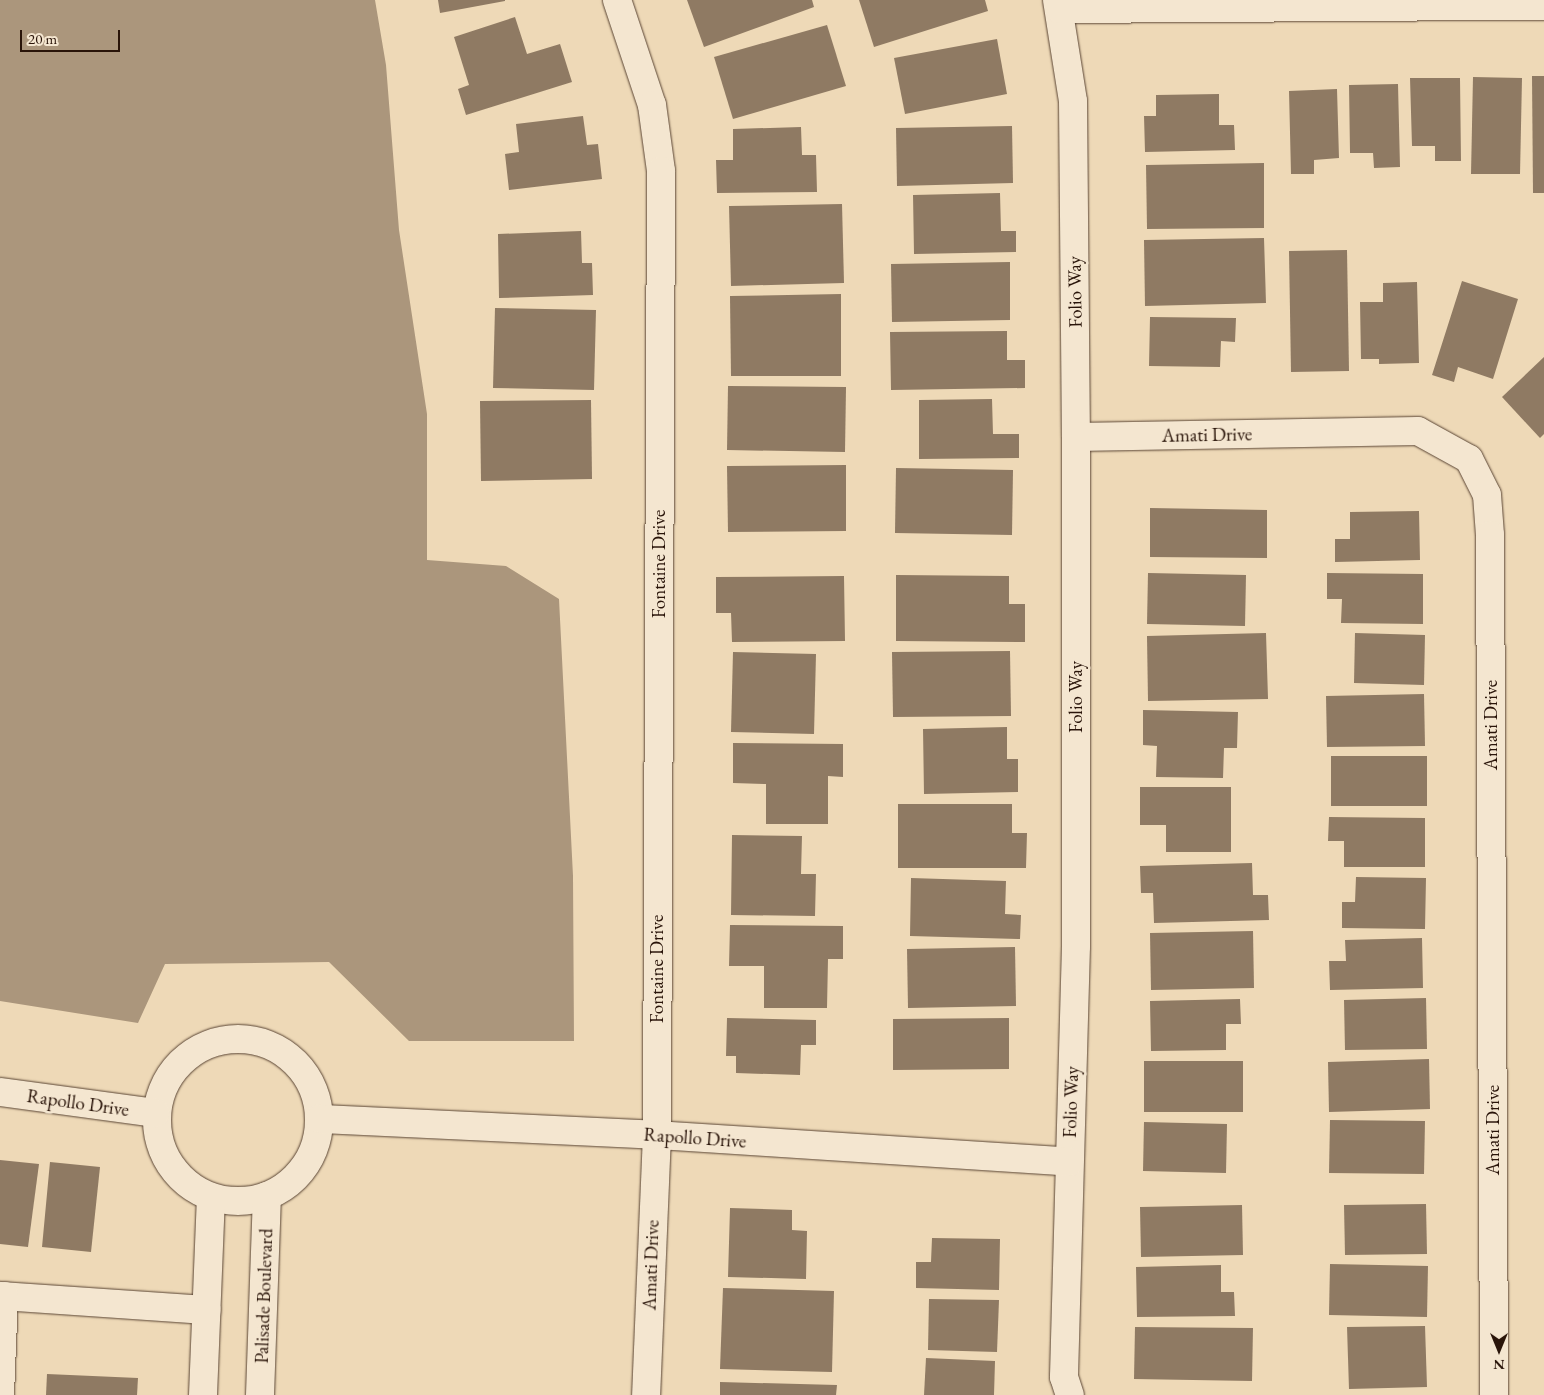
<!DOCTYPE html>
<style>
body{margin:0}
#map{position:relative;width:1544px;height:1395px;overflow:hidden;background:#eed9b7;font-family:"EB Garamond",serif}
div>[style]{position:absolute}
.water>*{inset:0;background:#ab967c}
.building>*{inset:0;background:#8f7a63}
.roads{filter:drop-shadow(0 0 1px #5a4534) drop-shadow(0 0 1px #5a4534)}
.minor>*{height:28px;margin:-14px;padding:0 14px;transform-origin:14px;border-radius:14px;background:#f4e6d0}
.minor>.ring{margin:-14px;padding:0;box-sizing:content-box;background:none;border:28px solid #f4e6d0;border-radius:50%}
span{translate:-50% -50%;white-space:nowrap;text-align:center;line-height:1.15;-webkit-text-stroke:5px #f4e6d0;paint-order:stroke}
.street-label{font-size:19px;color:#291409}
.north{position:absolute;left:1474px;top:1325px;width:50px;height:50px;-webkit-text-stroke:4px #f4e6d0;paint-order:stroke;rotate:180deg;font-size:14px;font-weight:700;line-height:20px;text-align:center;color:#291409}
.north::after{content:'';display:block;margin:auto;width:18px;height:22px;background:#291409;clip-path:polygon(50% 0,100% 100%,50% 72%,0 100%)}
.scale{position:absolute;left:20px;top:30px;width:100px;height:22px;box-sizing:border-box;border:2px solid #291409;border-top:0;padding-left:6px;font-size:15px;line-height:18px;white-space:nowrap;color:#291409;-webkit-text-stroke:4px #f4e6d0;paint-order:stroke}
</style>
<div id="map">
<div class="water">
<div style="clip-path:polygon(0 0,375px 0,386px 65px,399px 230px,427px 414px,427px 560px,506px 566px,559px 599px,573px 876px,574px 1041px,409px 1041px,329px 962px,165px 964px,138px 1023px,0 1001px)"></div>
</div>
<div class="building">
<div style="clip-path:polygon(438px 0,505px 0,505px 1px,440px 13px)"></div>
<div style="clip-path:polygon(687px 0,812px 0,814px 7px,704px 47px)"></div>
<div style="clip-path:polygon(859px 0,985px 0,988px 11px,874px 47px)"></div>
<div style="clip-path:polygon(515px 17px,527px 54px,560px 44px,572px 82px,466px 115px,458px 89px,469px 85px,454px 37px)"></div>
<div style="clip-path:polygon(827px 25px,846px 86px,733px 119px,714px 57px)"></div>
<div style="clip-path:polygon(997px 39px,1007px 94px,905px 114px,894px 58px)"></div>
<div style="clip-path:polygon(1532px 76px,1544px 76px,1544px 193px,1533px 193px)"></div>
<div style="clip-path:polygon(1473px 77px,1522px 78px,1520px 174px,1471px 174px)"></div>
<div style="clip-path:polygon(1410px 78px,1460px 78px,1461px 161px,1435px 161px,1435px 146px,1412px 146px)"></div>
<div style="clip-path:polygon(1398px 84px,1400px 167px,1374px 168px,1373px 153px,1350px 153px,1349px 85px)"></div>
<div style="clip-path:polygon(1337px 89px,1339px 158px,1314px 160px,1314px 174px,1291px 174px,1289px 91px)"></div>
<div style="clip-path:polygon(1219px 94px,1219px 125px,1234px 125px,1235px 150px,1145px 152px,1144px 116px,1156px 116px,1156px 95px)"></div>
<div style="clip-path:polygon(583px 116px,587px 145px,598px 144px,602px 179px,509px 190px,505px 154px,519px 152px,516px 124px)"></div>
<div style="clip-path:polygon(1012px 126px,1013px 183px,897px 186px,896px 128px)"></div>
<div style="clip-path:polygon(801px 127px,802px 155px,816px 155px,817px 192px,717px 193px,716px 160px,733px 160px,733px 129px)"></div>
<div style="clip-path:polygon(1264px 163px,1264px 228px,1147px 229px,1146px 165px)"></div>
<div style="clip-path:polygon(1000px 193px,1001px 231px,1016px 231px,1016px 252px,914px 254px,913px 195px)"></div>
<div style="clip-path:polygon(842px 204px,844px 283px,731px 286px,729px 206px)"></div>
<div style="clip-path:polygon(581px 231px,582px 263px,592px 263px,593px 295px,499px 298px,498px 234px)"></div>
<div style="clip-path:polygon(1264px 238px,1266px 303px,1145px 306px,1144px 240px)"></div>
<div style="clip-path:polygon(1347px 250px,1349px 371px,1291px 372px,1289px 251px)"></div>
<div style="clip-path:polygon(1010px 262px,1010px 320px,892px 322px,891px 264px)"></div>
<div style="clip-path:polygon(1462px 281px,1518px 299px,1493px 379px,1458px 367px,1454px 382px,1432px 375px)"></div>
<div style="clip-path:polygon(1417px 282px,1419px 363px,1379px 364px,1379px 359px,1361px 359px,1360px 302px,1383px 302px,1383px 283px)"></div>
<div style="clip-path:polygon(841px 294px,841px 376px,731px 376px,730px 296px)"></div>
<div style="clip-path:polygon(495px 308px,596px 310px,594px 390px,493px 388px)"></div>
<div style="clip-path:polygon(1150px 317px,1236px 318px,1235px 342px,1221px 341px,1220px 367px,1149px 366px)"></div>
<div style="clip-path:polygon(1007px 331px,1007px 360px,1025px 360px,1025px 388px,891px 390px,890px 332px)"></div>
<div style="clip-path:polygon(1544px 357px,1544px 434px,1540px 438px,1502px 397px)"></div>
<div style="clip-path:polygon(728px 386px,846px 387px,845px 452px,727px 450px)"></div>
<div style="clip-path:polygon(992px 399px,993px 434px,1019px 434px,1019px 458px,919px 459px,919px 400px)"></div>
<div style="clip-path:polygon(591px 400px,592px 479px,481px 481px,480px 401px)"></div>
<div style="clip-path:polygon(846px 465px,846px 531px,728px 532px,727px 466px)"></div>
<div style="clip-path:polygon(896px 468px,1013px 470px,1012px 535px,895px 533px)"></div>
<div style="clip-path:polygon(1150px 508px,1267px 510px,1267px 558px,1150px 557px)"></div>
<div style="clip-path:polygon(1419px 511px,1420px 560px,1335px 562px,1335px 539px,1350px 539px,1350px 512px)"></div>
<div style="clip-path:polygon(1148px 573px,1246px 575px,1245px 626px,1147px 624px)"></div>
<div style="clip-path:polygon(1327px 573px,1423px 574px,1423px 624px,1341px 623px,1342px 599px,1327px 599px)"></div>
<div style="clip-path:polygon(896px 575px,1009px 576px,1009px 604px,1025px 604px,1025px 642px,896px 641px)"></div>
<div style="clip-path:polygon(844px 576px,845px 641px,732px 642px,731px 613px,716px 613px,716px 577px)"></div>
<div style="clip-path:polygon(1266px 633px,1268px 699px,1148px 701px,1147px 636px)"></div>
<div style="clip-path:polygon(1355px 633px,1425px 635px,1424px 685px,1354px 683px)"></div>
<div style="clip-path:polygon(1010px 651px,1011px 716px,893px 717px,892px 652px)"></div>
<div style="clip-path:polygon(733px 652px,816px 654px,814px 734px,731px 732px)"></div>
<div style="clip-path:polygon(1424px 694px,1425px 746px,1327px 747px,1326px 696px)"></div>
<div style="clip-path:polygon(1143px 710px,1238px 712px,1237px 748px,1224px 748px,1223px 778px,1156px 777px,1157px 746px,1143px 745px)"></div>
<div style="clip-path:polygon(1007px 727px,1007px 759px,1018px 759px,1018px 792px,924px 794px,923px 729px)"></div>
<div style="clip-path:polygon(733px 743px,843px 744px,843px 777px,828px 776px,828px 824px,766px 824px,766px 784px,733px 783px)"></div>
<div style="clip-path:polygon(1331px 756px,1427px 756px,1427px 806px,1331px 806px)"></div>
<div style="clip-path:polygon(1140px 787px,1231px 787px,1231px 852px,1166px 852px,1166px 825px,1140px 825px)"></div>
<div style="clip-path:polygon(898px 804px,1012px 804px,1012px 833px,1027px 833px,1026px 868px,898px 868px)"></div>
<div style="clip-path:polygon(1329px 817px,1425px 818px,1425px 867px,1344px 867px,1344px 841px,1328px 841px)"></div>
<div style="clip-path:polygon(732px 835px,802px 836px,801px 874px,816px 874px,815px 916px,731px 915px)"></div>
<div style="clip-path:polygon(1252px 863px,1253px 895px,1268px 895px,1269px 920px,1154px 923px,1153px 893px,1141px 893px,1140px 866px)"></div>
<div style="clip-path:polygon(1356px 877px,1426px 878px,1425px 929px,1342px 928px,1342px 902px,1355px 902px)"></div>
<div style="clip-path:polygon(911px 878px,1006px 881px,1005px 914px,1021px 915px,1020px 939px,910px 936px)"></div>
<div style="clip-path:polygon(730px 925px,843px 926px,843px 959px,828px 959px,827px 1008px,764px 1008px,764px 966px,729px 966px)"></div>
<div style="clip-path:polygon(1253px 931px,1254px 988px,1151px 990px,1150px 933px)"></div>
<div style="clip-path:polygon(1422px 938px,1423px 988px,1330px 990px,1329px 961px,1346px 961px,1345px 940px)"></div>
<div style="clip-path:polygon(1015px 947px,1016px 1006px,908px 1008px,907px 949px)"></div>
<div style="clip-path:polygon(1426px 998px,1427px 1049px,1345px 1050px,1344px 1000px)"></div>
<div style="clip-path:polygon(1240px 999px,1241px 1024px,1226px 1024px,1226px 1050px,1151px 1051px,1150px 1001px)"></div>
<div style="clip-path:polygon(727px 1018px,816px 1020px,816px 1045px,801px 1045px,800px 1075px,736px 1073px,736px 1056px,726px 1056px)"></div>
<div style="clip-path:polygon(1009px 1018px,1009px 1069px,893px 1070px,893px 1019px)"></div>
<div style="clip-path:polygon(1429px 1059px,1430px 1109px,1329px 1112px,1328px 1062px)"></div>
<div style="clip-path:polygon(1144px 1061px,1243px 1061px,1243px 1112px,1144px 1112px)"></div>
<div style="clip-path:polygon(1330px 1120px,1425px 1121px,1424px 1174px,1329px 1173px)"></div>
<div style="clip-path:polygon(1144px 1122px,1227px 1124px,1226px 1173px,1143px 1171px)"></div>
<div style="clip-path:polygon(0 1160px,39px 1164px,28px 1247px,0 1244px)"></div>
<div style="clip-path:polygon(50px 1162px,100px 1167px,91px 1252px,42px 1247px)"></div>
<div style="clip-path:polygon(1426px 1204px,1427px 1254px,1345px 1255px,1344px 1205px)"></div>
<div style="clip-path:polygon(1242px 1205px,1243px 1255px,1141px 1257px,1140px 1207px)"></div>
<div style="clip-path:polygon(730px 1208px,792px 1210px,792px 1230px,807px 1231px,806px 1279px,728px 1277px)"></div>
<div style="clip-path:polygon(932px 1238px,1000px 1239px,999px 1290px,916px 1288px,916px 1262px,931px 1262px)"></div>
<div style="clip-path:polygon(1330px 1264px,1428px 1266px,1427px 1317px,1329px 1315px)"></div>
<div style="clip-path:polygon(1221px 1265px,1221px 1292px,1234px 1292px,1235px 1316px,1137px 1317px,1136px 1267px)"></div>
<div style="clip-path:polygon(723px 1288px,834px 1291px,832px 1372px,720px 1369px)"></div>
<div style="clip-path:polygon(929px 1299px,999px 1300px,997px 1352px,928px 1350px)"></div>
<div style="clip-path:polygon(1425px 1326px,1427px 1387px,1349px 1389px,1347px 1327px)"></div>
<div style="clip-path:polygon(1135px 1327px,1253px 1328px,1252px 1381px,1134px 1379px)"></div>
<div style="clip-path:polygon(926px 1358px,995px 1361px,994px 1395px,924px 1395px)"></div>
<div style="clip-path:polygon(47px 1374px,138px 1378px,137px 1395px,46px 1395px)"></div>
<div style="clip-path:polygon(720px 1382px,837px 1385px,836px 1395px,720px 1395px)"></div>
</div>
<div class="roads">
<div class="minor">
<div style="left:617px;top:0;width:111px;rotate:71.6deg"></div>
<div style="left:652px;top:105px;width:67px;rotate:82.2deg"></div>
<div style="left:661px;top:171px;width:964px;rotate:90.24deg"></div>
<div style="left:657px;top:1135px;width:260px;rotate:92.4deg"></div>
<div style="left:1057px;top:0;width:102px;rotate:81deg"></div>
<div style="left:1073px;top:101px;width:336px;rotate:89.5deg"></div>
<div style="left:1076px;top:437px;width:509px;rotate:90deg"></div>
<div style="left:1076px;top:946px;width:431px;rotate:91.6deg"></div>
<div style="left:1064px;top:1377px;width:19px;rotate:72deg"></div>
<div style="left:1060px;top:9px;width:484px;rotate:-0.4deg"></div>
<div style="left:1076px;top:437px;width:342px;rotate:-1deg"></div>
<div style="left:1418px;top:431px;width:58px;rotate:28.8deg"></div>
<div style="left:1469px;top:459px;width:40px;rotate:63.4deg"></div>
<div style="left:1487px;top:495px;width:40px;rotate:85.7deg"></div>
<div style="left:1490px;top:535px;width:860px;rotate:89.73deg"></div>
<div class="ring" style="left:157px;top:1039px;width:134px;height:134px"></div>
<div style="left:0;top:1092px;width:157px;rotate:7.7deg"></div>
<div style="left:320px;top:1119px;width:337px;rotate:2.7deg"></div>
<div style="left:657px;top:1135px;width:413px;rotate:3.7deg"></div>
<div style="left:0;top:1296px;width:207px;rotate:3.9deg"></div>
<div style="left:0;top:1395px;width:99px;rotate:-87.7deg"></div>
<div style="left:203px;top:1395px;width:198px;rotate:-87.7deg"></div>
<div style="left:260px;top:1395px;width:199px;rotate:-88deg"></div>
</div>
</div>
<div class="street-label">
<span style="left:1075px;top:292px;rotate:-91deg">Folio Way</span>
<span style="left:1207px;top:435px;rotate:-1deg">Amati Drive</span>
<span style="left:659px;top:564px;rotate:-90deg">Fontaine Drive</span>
<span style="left:1076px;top:697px;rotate:-90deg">Folio Way</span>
<span style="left:1491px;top:725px;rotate:-90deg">Amati Drive</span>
<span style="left:657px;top:969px;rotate:-90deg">Fontaine Drive</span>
<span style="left:1071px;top:1102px;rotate:-88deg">Folio Way</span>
<span style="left:78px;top:1103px;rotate:8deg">Rapollo Drive</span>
<span style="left:1493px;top:1130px;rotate:-90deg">Amati Drive</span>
<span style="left:695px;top:1138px;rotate:4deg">Rapollo Drive</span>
<span style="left:651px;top:1265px;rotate:-88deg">Amati Drive</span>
<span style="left:264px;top:1296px;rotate:-88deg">Palisade Boulevard</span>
</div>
<div class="north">N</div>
<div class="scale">20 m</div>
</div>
